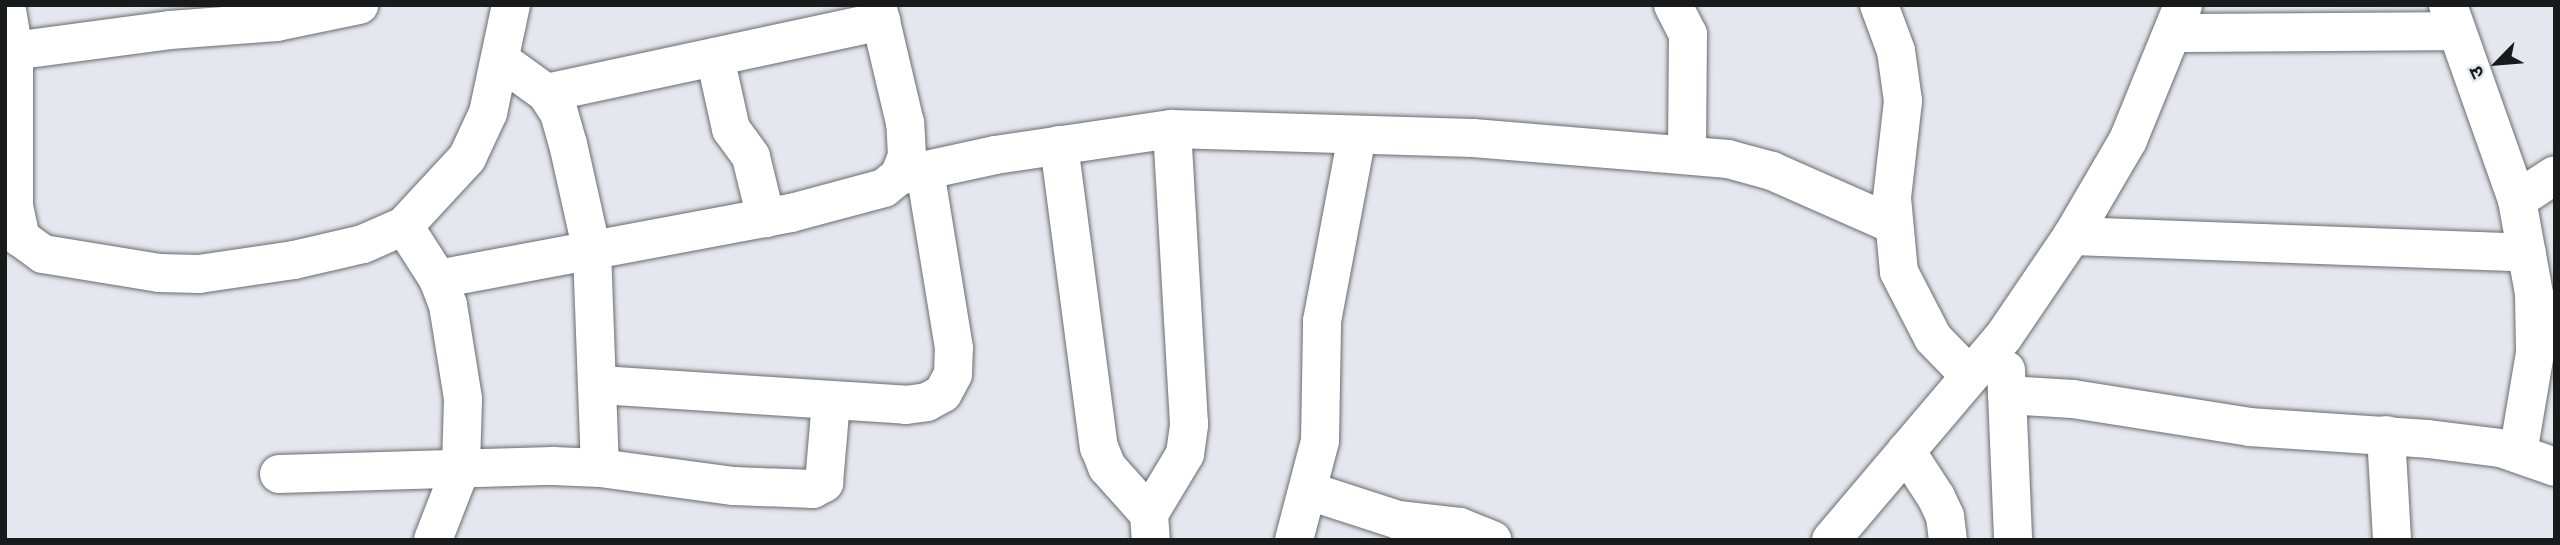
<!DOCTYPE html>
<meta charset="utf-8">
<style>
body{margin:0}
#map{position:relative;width:2560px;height:545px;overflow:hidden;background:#e6e7ee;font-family:Spectral,"Noto Sans Devanagari",serif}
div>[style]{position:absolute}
.roads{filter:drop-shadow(0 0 2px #6a6b71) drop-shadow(0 0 2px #6a6b71)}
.minor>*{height:38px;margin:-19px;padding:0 19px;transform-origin:19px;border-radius:19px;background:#fff}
span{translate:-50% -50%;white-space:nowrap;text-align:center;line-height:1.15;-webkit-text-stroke:5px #e6e7ee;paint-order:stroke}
.frame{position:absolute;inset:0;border:7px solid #191a1c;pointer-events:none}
.north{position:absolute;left:2462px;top:28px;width:70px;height:70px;-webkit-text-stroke:5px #e6e7ee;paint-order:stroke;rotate:245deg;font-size:19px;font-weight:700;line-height:28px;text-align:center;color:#191a1c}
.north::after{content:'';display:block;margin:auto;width:24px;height:32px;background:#191a1c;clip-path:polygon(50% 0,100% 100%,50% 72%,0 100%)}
</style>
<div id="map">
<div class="roads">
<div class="minor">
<div style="left:6px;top:5px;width:47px;rotate:80.1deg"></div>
<div style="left:14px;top:51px;width:155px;rotate:90deg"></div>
<div style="left:14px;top:206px;width:33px;rotate:78deg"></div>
<div style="left:21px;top:238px;width:27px;rotate:36deg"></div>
<div style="left:43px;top:254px;width:118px;rotate:9.3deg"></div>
<div style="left:159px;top:273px;width:40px;rotate:1.4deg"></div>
<div style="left:199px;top:274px;width:96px;rotate:-8.4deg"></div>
<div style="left:294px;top:260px;width:71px;rotate:-13.1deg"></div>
<div style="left:363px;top:244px;width:45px;rotate:-23.7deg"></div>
<div style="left:404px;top:226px;width:93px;rotate:-47.2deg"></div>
<div style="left:467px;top:158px;width:50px;rotate:-65deg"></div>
<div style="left:488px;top:113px;width:110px;rotate:-78deg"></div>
<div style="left:1673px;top:5px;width:33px;rotate:63deg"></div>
<div style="left:1688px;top:34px;width:121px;rotate:90.5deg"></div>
<div style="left:1879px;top:5px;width:49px;rotate:69.7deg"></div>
<div style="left:1896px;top:51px;width:50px;rotate:82deg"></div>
<div style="left:1903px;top:101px;width:98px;rotate:96.5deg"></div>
<div style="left:1892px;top:198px;width:74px;rotate:84.6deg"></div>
<div style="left:1899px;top:272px;width:74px;rotate:62.7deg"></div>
<div style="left:1933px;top:338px;width:53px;rotate:45.8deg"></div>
<div style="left:2448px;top:5px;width:207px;rotate:70.5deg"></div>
<div style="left:2517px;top:200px;width:96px;rotate:79.7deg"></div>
<div style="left:2534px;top:294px;width:59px;rotate:89deg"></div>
<div style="left:2535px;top:353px;width:102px;rotate:99.6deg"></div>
<div style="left:2172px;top:33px;width:284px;rotate:-0.4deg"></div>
<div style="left:5px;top:52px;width:166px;rotate:-7.6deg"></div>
<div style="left:170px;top:30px;width:107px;rotate:-4.3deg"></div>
<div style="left:277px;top:22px;width:84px;rotate:-11.7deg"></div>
<div style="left:715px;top:57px;width:74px;rotate:77.5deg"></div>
<div style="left:731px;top:129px;width:34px;rotate:54deg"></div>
<div style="left:751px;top:157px;width:63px;rotate:76.2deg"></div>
<div style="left:503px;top:62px;width:53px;rotate:35.8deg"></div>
<div style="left:546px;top:93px;width:24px;rotate:57deg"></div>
<div style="left:559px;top:113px;width:32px;rotate:74deg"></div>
<div style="left:568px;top:144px;width:110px;rotate:77.4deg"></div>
<div style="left:592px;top:251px;width:217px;rotate:87.9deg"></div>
<div style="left:546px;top:93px;width:343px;rotate:-12.1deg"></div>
<div style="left:1059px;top:145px;width:305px;rotate:82.5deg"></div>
<div style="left:1099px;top:447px;width:22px;rotate:68deg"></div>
<div style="left:1107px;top:467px;width:63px;rotate:48.2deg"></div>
<div style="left:1149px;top:514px;width:26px;rotate:86deg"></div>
<div style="left:899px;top:176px;width:98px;rotate:-12.3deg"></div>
<div style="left:995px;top:155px;width:179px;rotate:-8.4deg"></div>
<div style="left:1172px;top:129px;width:301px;rotate:1.7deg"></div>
<div style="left:1473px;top:138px;width:256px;rotate:4.7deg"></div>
<div style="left:1728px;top:159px;width:46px;rotate:15.3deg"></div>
<div style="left:1772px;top:171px;width:131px;rotate:23.8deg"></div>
<div style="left:2517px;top:200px;width:45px;rotate:-33.3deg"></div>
<div style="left:404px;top:226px;width:63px;rotate:57.3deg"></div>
<div style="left:438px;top:279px;width:28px;rotate:69deg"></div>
<div style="left:448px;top:305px;width:95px;rotate:80.9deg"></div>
<div style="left:463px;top:399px;width:69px;rotate:91.7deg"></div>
<div style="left:461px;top:468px;width:77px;rotate:111.3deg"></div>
<div style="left:2072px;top:236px;width:455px;rotate:2.1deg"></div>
<div style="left:438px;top:279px;width:359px;rotate:-10.6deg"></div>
<div style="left:791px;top:213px;width:96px;rotate:-15deg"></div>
<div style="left:884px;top:188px;width:19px;rotate:-39deg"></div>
<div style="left:899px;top:176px;width:22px;rotate:-68deg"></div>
<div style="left:907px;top:156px;width:33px;rotate:-93deg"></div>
<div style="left:905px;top:123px;width:121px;rotate:-103.3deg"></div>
<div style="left:2006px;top:370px;width:170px;rotate:87.6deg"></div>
<div style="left:600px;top:385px;width:307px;rotate:3.7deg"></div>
<div style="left:906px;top:405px;width:21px;rotate:-8deg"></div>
<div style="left:927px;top:402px;width:18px;rotate:-29deg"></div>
<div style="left:943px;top:393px;width:21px;rotate:-62deg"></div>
<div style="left:953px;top:374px;width:26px;rotate:-88deg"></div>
<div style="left:954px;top:348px;width:180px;rotate:-99.3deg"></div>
<div style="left:2007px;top:395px;width:66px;rotate:3.5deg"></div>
<div style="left:2073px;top:399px;width:178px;rotate:9deg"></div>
<div style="left:2249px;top:427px;width:179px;rotate:3.8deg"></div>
<div style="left:2428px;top:439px;width:74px;rotate:7deg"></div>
<div style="left:2501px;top:448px;width:57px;rotate:19.4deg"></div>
<div style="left:2386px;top:435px;width:105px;rotate:86.7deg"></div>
<div style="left:1906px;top:451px;width:55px;rotate:56.9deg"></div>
<div style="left:1936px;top:497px;width:21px;rotate:65deg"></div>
<div style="left:1945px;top:516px;width:24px;rotate:83deg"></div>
<div style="left:279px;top:474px;width:274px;rotate:-1.7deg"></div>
<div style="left:553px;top:466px;width:47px;rotate:2.4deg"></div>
<div style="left:600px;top:468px;width:135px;rotate:7.7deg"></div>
<div style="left:734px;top:486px;width:79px;rotate:2.2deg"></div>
<div style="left:813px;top:489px;width:13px;rotate:-29deg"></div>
<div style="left:824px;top:483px;width:82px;rotate:-85.1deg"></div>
<div style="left:1309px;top:491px;width:94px;rotate:18deg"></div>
<div style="left:1398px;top:520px;width:62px;rotate:6.4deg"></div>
<div style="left:1460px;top:527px;width:35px;rotate:22deg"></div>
<div style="left:1149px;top:514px;width:70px;rotate:-59deg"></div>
<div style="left:1185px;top:454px;width:30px;rotate:-82deg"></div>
<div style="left:1189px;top:424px;width:295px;rotate:-93.3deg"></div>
<div style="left:1294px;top:540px;width:102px;rotate:-75.3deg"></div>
<div style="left:1320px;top:441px;width:120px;rotate:-89deg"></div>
<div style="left:1322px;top:321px;width:189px;rotate:-79.3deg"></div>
<div style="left:1831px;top:540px;width:267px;rotate:-49.7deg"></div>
<div style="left:2004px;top:336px;width:121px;rotate:-55.8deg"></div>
<div style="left:2072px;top:236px;width:111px;rotate:-59.7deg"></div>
<div style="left:2128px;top:140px;width:146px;rotate:-67.8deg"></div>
</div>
</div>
<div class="frame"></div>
<div class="north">उ</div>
</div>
